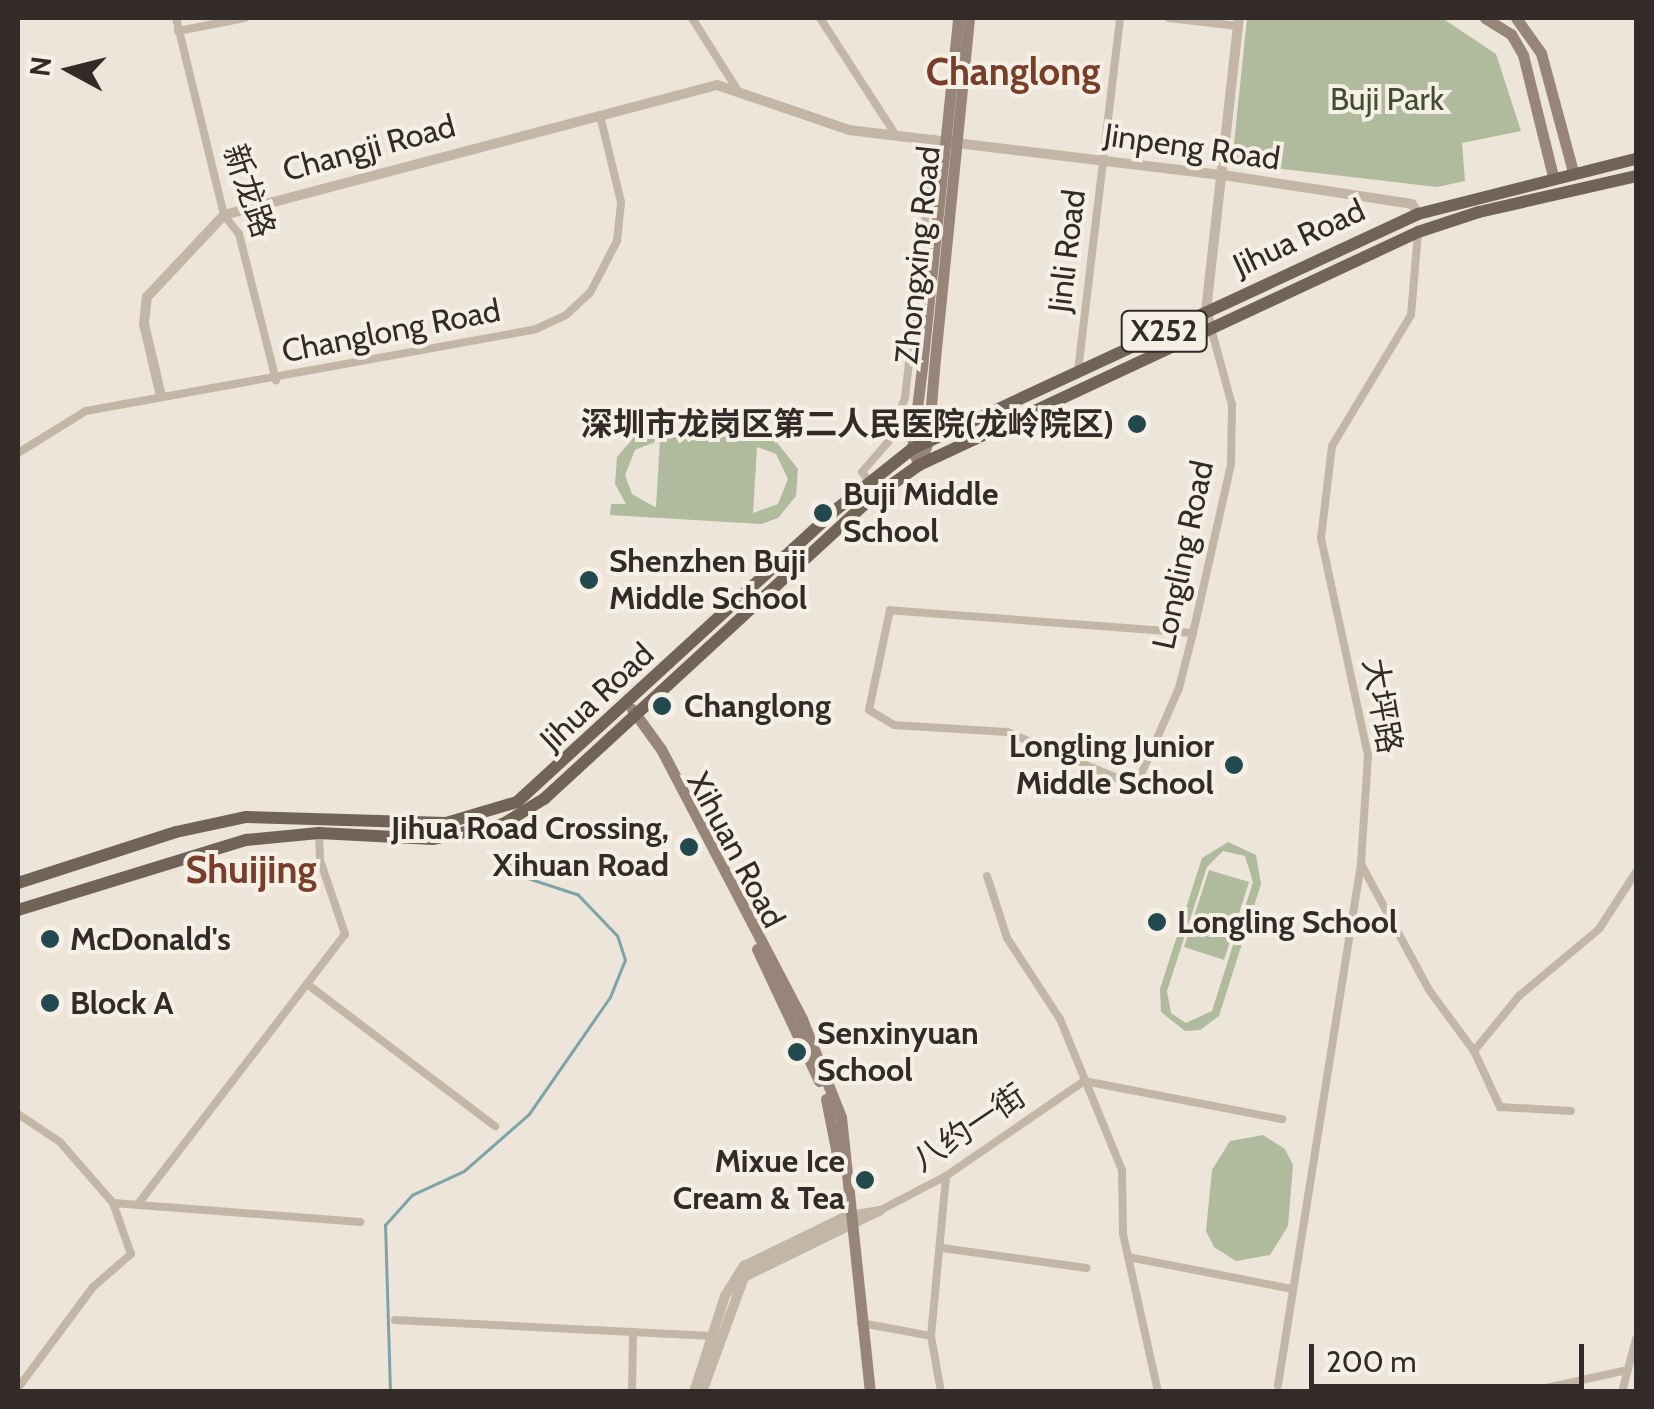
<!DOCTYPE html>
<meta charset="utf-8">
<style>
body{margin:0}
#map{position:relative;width:1654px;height:1409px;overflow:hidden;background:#eee5da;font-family:Cabin,"Noto Sans SC",sans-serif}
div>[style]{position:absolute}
.green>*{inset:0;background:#afbb9c}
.stream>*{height:2.5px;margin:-1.25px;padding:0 1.25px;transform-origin:1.25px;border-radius:1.25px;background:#7ca4a7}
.minor>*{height:8px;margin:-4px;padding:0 4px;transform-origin:4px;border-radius:4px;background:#c4b6a7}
.tertiary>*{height:10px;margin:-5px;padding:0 5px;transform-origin:5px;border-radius:5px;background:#c4b6a7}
.secondary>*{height:11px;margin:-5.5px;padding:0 5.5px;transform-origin:5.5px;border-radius:5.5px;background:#978579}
.primary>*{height:12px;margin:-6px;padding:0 6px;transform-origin:6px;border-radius:6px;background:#726359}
.secondary-bridge>*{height:11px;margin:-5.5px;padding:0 5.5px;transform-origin:5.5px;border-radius:5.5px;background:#978579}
.dots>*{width:28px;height:28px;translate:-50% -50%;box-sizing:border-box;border:5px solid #f6efe5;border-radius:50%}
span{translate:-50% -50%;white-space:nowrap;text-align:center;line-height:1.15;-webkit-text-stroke:8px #f6efe5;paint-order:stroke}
.shield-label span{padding:2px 8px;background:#f6efe5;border:2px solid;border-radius:8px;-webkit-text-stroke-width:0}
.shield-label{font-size:30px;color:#322b27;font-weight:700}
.park-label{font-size:32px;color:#404d2e}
.street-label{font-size:32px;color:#322b27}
.poi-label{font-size:32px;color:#322b27;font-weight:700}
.right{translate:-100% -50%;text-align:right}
.left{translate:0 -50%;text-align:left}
.quarter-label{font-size:38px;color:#773f29;font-weight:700}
.frame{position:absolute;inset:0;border:20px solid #322b27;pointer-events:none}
.north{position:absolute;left:20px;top:20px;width:100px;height:100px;-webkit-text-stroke:8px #f6efe5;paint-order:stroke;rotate:277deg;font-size:28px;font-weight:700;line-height:40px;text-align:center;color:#322b27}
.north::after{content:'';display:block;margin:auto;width:35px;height:45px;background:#322b27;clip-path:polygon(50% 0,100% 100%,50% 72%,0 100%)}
.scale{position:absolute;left:1309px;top:1344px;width:275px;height:45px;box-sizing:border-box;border:5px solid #322b27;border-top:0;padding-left:12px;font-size:30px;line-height:35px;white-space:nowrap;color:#322b27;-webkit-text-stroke:8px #f6efe5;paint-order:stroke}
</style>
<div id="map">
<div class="green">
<div style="clip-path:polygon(1247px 18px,1442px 18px,1496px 54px,1521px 131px,1462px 143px,1465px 181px,1437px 187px,1232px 163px)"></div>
<div style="clip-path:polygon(evenodd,652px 429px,775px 440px,798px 469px,796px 496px,778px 518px,761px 524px,610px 515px,611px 504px,626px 504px,615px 484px,617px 457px,635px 436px,652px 429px,660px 440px,656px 506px,655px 507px,632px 494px,625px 475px,635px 450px,660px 440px,652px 429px,757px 447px,776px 454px,788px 479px,778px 504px,753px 513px,757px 447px)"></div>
<div style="clip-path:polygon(evenodd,1228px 842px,1256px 855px,1261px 884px,1219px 1016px,1200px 1030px,1185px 1031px,1161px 1012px,1160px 989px,1202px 858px,1228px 842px,1223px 851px,1245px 856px,1253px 882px,1212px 1011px,1186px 1023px,1171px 1013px,1167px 991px,1207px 867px,1223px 851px)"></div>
<div style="clip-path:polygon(1209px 870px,1249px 882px,1224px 960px,1184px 947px)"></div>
<div style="clip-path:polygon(1263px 1135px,1285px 1149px,1293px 1165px,1288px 1226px,1270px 1255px,1236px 1261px,1214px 1247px,1206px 1231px,1212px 1170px,1230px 1141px)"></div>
</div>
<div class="stream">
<div style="left:390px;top:1392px;width:167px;rotate:-91.7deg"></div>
<div style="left:385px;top:1225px;width:40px;rotate:-48deg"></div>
<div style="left:412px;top:1195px;width:57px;rotate:-24.8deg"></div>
<div style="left:464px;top:1171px;width:86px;rotate:-41.2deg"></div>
<div style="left:529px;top:1114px;width:142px;rotate:-55.3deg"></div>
<div style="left:610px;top:997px;width:40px;rotate:-68deg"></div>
<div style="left:625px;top:960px;width:25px;rotate:-108deg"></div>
<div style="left:617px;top:936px;width:57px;rotate:-133.6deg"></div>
<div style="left:578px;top:895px;width:61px;rotate:-161.9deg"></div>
<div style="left:520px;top:876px;width:30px;rotate:-132deg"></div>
</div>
<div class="minor">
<div style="left:176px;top:18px;width:203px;rotate:76.3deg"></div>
<div style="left:224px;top:215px;width:24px;rotate:52deg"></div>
<div style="left:239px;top:234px;width:151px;rotate:75.8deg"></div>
<div style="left:692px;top:18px;width:83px;rotate:57.8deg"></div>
<div style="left:820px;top:18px;width:138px;rotate:57.1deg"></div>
<div style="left:1169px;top:18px;width:69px;rotate:6.6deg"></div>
<div style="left:178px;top:31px;width:68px;rotate:-11deg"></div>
<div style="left:1418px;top:232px;width:83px;rotate:94.8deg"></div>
<div style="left:1411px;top:315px;width:153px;rotate:121.1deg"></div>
<div style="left:1332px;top:446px;width:93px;rotate:96.8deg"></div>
<div style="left:1321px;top:538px;width:222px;rotate:77.8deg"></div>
<div style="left:1368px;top:755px;width:109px;rotate:93.7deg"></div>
<div style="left:1361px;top:864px;width:143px;rotate:61.6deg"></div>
<div style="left:1429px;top:990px;width:76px;rotate:53.6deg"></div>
<div style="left:1474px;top:1051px;width:62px;rotate:65.1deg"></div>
<div style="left:1500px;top:1107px;width:71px;rotate:3.2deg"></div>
<div style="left:1078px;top:371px;width:355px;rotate:-83.2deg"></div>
<div style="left:18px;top:453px;width:80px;rotate:-31.7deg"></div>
<div style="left:86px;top:411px;width:457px;rotate:-10.3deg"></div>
<div style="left:536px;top:329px;width:33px;rotate:-25deg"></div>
<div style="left:566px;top:315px;width:33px;rotate:-43deg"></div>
<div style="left:590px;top:293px;width:59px;rotate:-62.6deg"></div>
<div style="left:617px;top:241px;width:39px;rotate:-84deg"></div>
<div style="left:621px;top:202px;width:89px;rotate:-103.6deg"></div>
<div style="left:869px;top:481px;width:11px;rotate:-128deg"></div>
<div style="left:862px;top:472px;width:40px;rotate:-49deg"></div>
<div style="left:888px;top:442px;width:47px;rotate:-68.9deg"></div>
<div style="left:905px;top:398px;width:261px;rotate:-83.6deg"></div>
<div style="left:1193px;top:633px;width:304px;rotate:-175.7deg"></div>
<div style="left:890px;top:610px;width:102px;rotate:101.9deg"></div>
<div style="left:869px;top:710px;width:29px;rotate:31deg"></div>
<div style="left:894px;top:725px;width:113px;rotate:3.5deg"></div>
<div style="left:1007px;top:732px;width:140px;rotate:22.7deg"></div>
<div style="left:1136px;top:786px;width:107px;rotate:-66.3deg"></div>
<div style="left:1179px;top:688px;width:57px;rotate:-75.7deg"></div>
<div style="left:1193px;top:633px;width:173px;rotate:-77.3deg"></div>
<div style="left:1231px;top:464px;width:59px;rotate:-89deg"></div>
<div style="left:1232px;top:405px;width:80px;rotate:-105.3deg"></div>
<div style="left:987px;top:876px;width:65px;rotate:72.1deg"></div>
<div style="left:1007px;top:938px;width:97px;rotate:56.8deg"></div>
<div style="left:1060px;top:1019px;width:163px;rotate:67.7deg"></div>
<div style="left:1122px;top:1170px;width:64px;rotate:89.1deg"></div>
<div style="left:1123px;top:1234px;width:162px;rotate:77.5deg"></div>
<div style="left:307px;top:984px;width:236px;rotate:37.1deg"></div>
<div style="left:1474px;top:1051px;width:71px;rotate:-50.7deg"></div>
<div style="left:1519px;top:996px;width:104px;rotate:-39.9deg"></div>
<div style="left:1599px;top:929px;width:68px;rotate:-57deg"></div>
<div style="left:1084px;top:1081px;width:202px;rotate:10.9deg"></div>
<div style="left:18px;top:1114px;width:50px;rotate:33.7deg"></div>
<div style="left:60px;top:1142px;width:81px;rotate:49deg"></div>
<div style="left:113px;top:1203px;width:54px;rotate:70.6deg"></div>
<div style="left:131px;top:1254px;width:50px;rotate:139deg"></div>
<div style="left:93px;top:1287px;width:126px;rotate:126.6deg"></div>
<div style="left:113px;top:1203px;width:248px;rotate:4.4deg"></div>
<div style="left:138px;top:1204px;width:340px;rotate:-52.5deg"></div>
<div style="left:345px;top:934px;width:78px;rotate:-108.7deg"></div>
<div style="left:320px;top:860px;width:28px;rotate:-92deg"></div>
<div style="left:879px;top:1211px;width:76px;rotate:-27.6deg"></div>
<div style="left:946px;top:1176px;width:168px;rotate:-34.5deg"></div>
<div style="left:942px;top:1248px;width:146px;rotate:7.9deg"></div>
<div style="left:1128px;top:1257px;width:168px;rotate:11deg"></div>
<div style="left:395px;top:1320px;width:317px;rotate:2.9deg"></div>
<div style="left:861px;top:1323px;width:71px;rotate:10.5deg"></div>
<div style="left:1278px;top:1385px;width:528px;rotate:-80.95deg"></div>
<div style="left:632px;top:1392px;width:60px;rotate:-89deg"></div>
<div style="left:941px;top:1392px;width:57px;rotate:-100.1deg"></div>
<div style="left:931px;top:1336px;width:161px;rotate:-84.6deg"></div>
<div style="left:1528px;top:1392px;width:101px;rotate:-12.5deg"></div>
<div style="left:1622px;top:1392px;width:55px;rotate:-75.2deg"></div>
</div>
<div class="tertiary">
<div style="left:1211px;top:328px;width:18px;rotate:-106deg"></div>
<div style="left:1206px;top:311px;width:295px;rotate:-83.6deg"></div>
<div style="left:161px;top:396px;width:74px;rotate:-103.3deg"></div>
<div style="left:144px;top:324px;width:27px;rotate:-84deg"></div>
<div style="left:147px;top:297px;width:112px;rotate:-46.8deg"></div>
<div style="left:224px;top:215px;width:510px;rotate:-14.77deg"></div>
<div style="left:717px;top:85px;width:139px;rotate:18.8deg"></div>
<div style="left:849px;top:130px;width:377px;rotate:6.9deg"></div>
<div style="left:1223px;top:175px;width:191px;rotate:8.7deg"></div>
<div style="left:1412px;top:204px;width:12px;rotate:59deg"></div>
<div style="left:694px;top:1392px;width:101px;rotate:-72.1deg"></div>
<div style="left:725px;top:1296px;width:36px;rotate:-58deg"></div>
<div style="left:744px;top:1266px;width:112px;rotate:-25.9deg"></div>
<div style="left:845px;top:1217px;width:35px;rotate:-10deg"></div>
<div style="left:702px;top:1392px;width:122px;rotate:-69.9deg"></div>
<div style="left:744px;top:1277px;width:150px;rotate:-26.1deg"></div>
</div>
<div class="secondary">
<div style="left:1485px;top:18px;width:31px;rotate:32deg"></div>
<div style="left:1511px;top:34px;width:24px;rotate:60deg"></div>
<div style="left:1523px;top:55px;width:125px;rotate:76.1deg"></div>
<div style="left:1516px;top:18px;width:43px;rotate:54.5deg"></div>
<div style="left:1541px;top:53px;width:123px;rotate:74.9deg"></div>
<div style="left:919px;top:465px;width:17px;rotate:-114deg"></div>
<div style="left:912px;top:449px;width:82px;rotate:-83deg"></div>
<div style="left:919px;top:465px;width:26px;rotate:-69deg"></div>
<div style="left:928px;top:441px;width:72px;rotate:-85.2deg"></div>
<div style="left:632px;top:709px;width:49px;rotate:54.1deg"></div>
<div style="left:661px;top:749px;width:305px;rotate:62.4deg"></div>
<div style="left:802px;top:1019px;width:105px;rotate:68.3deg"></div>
<div style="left:841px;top:1117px;width:277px;rotate:84deg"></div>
<div style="left:757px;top:949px;width:146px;rotate:64.8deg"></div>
<div style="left:826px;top:1099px;width:61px;rotate:78.7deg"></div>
</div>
<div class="primary">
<div style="left:18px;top:883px;width:166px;rotate:-17.9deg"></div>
<div style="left:176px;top:832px;width:72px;rotate:-12.1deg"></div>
<div style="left:246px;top:817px;width:200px;rotate:1.7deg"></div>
<div style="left:446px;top:823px;width:74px;rotate:-16.5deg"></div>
<div style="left:517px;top:802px;width:435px;rotate:-42.5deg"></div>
<div style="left:838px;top:508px;width:95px;rotate:-38.6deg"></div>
<div style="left:912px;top:449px;width:558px;rotate:-24.91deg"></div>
<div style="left:1418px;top:214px;width:225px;rotate:-14.2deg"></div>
<div style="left:18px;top:910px;width:239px;rotate:-17.1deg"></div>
<div style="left:246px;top:840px;width:73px;rotate:-5.5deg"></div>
<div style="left:319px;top:833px;width:114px;rotate:3deg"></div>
<div style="left:433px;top:839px;width:72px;rotate:-12.1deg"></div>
<div style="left:503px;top:824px;width:48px;rotate:-31.4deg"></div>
<div style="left:544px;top:799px;width:437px;rotate:-42.6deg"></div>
<div style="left:866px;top:503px;width:65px;rotate:-35.6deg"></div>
<div style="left:919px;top:465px;width:551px;rotate:-25.03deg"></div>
<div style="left:1418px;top:232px;width:64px;rotate:-18.2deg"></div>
<div style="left:1479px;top:212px;width:161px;rotate:-12.9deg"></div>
</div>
<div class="secondary-bridge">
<div style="left:922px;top:368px;width:352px;rotate:-84.1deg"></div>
<div style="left:934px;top:369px;width:353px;rotate:-84.3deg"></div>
</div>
<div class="dots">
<div style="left:1137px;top:424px;background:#21494e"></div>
<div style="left:823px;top:513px;background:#21494e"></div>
<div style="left:589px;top:580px;background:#21494e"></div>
<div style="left:662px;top:706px;background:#21494e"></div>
<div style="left:1234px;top:765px;background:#21494e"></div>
<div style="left:689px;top:847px;background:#21494e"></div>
<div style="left:1157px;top:922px;background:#21494e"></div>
<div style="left:50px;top:939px;background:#21494e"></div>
<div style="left:50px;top:1003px;background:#21494e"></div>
<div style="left:797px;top:1052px;background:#21494e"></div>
<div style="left:865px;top:1180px;background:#21494e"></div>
</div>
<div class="shield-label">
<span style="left:1164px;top:331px">X252</span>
</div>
<div class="park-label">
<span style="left:1387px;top:99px">Buji Park</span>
</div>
<div class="street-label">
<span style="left:1192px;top:147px;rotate:8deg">Jinpeng Road</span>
<span style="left:369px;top:148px;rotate:-15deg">Changji Road</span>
<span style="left:249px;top:191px;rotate:71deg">新龙路</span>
<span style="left:1299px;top:238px;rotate:-25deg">Jihua Road</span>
<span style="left:1067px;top:251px;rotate:-83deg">Jinli Road</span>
<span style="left:918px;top:255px;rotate:-84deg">Zhongxing Road</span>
<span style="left:391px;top:331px;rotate:-11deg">Changlong Road</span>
<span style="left:1183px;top:555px;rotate:-78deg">Longling Road</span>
<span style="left:597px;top:697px;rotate:-43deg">Jihua Road</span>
<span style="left:1382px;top:706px;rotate:80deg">大坪路</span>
<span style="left:736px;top:850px;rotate:62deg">Xihuan Road</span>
<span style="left:969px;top:1128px;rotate:-34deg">八约一街</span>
</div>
<div class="poi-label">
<span class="right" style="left:1114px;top:424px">深圳市龙岗区第二人民医院(龙岭院区)</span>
<span class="left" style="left:843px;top:513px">Buji Middle<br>School</span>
<span class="left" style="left:609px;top:580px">Shenzhen Buji<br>Middle School</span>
<span class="left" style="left:684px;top:706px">Changlong</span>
<span class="right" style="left:1214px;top:765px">Longling Junior<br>Middle School</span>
<span class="right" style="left:669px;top:847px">Jihua Road Crossing,<br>Xihuan Road</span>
<span class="left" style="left:1177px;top:922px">Longling School</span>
<span class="left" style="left:70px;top:939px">McDonald's</span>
<span class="left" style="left:70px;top:1003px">Block A</span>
<span class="left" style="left:817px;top:1052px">Senxinyuan<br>School</span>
<span class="right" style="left:845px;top:1180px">Mixue Ice<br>Cream &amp; Tea</span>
</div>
<div class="quarter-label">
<span style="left:1013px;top:72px">Changlong</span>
<span style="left:251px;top:870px">Shuijing</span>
</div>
<div class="frame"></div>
<div class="north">N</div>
<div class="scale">200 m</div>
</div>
